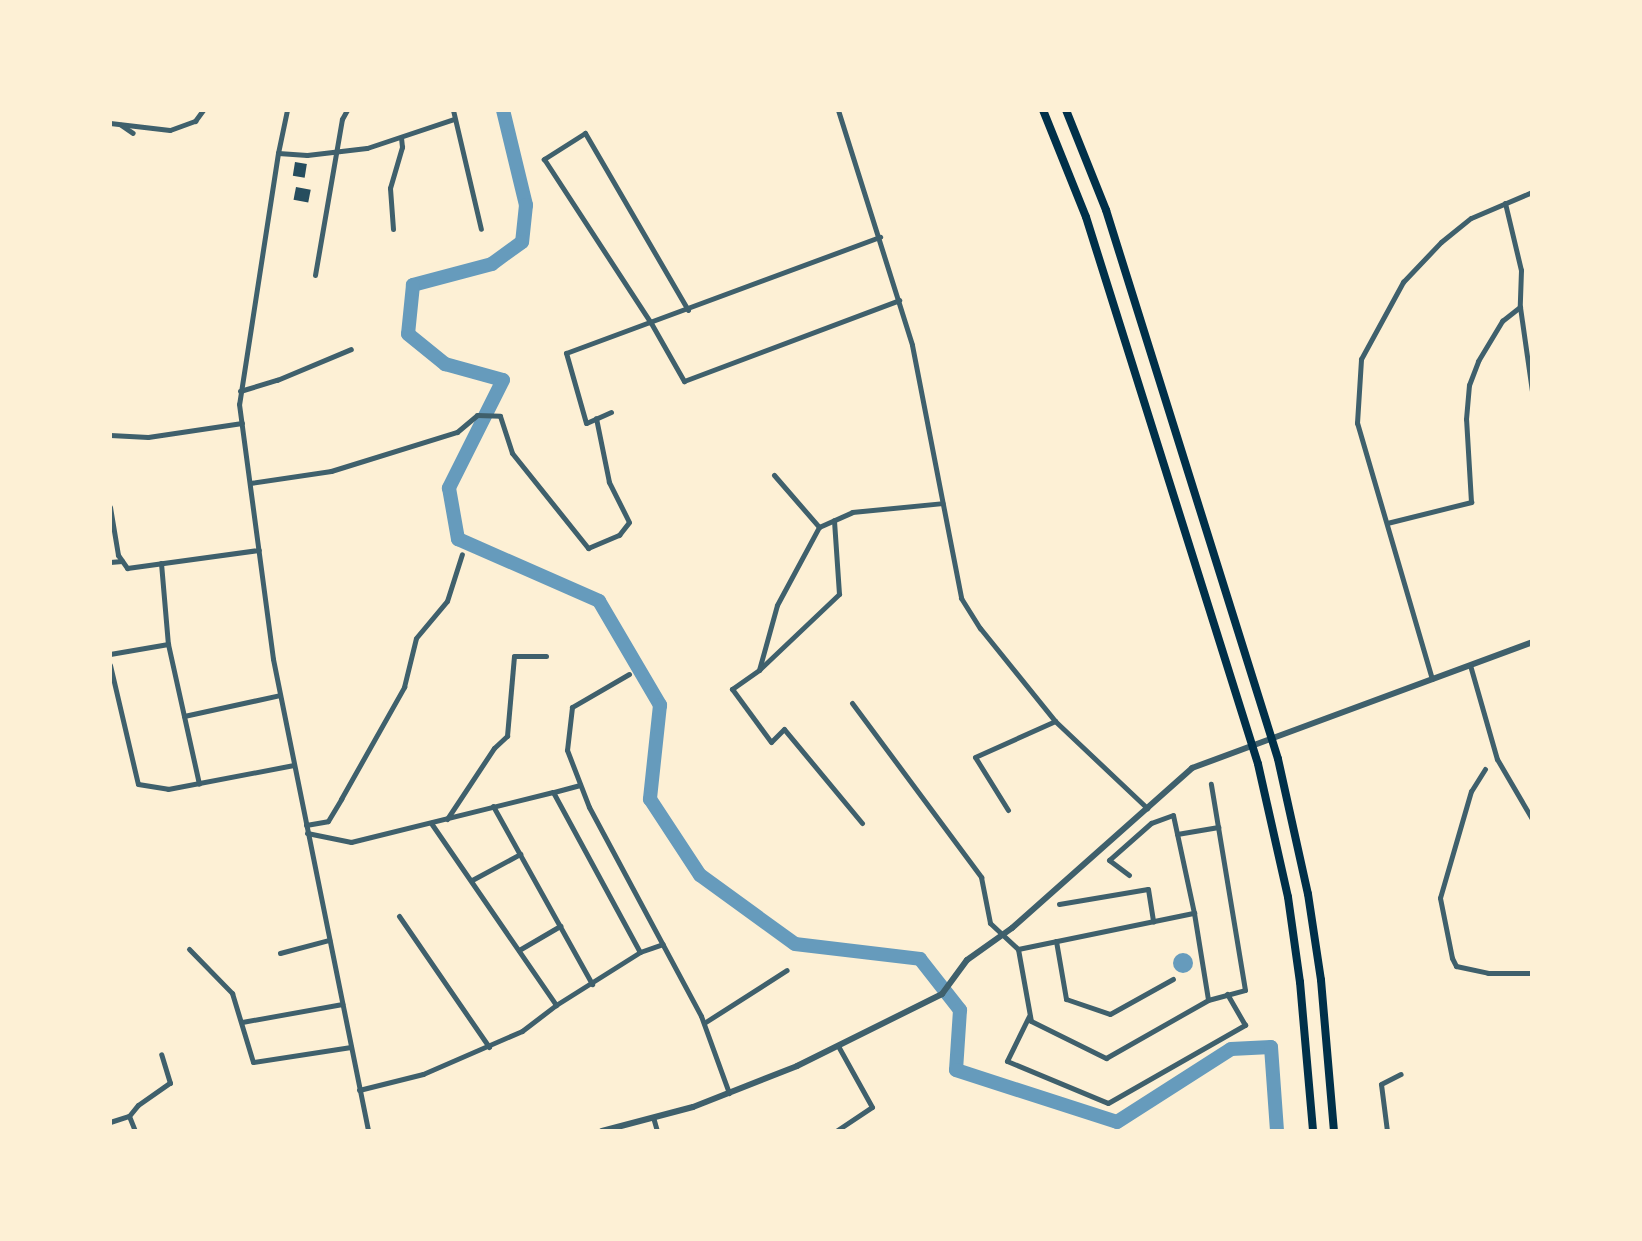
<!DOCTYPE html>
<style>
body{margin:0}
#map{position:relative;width:1642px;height:1241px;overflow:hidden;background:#fdf0d5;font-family:"Varela Round",sans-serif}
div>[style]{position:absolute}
.water>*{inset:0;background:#669bbc}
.round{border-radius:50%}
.river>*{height:14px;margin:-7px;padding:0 7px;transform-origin:7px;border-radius:7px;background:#669bbc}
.building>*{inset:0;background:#264d5e;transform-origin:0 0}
.minor>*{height:5px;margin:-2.5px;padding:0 2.5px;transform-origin:2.5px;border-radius:2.5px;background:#3f606c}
.tertiary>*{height:6px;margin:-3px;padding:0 3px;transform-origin:3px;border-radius:3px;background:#3f606c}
.motorway>*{height:8px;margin:-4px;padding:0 4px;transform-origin:4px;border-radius:4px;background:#003049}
span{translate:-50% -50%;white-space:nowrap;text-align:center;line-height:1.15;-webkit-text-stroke:8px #fdf0d5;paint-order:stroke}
.frame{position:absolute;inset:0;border:112px solid #fdf0d5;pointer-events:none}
</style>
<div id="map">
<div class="water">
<div class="round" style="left:1173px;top:953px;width:20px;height:20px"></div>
</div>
<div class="river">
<div style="left:503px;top:110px;width:98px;rotate:76.4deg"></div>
<div style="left:526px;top:205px;width:37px;rotate:96deg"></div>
<div style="left:522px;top:242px;width:37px;rotate:144deg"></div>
<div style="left:492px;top:264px;width:82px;rotate:165.1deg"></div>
<div style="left:413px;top:285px;width:49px;rotate:95.8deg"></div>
<div style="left:408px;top:334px;width:48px;rotate:39deg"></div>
<div style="left:445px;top:364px;width:60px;rotate:15.4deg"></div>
<div style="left:503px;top:380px;width:121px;rotate:116.6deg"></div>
<div style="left:449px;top:488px;width:52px;rotate:80deg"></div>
<div style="left:458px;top:539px;width:154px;rotate:23.7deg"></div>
<div style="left:599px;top:601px;width:121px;rotate:59.6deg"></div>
<div style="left:660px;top:705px;width:95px;rotate:96.1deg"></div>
<div style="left:650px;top:799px;width:91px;rotate:56.7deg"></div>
<div style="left:700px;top:875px;width:117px;rotate:36deg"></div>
<div style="left:795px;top:944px;width:126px;rotate:6.8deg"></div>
<div style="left:920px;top:959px;width:65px;rotate:51.9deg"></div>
<div style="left:960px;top:1010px;width:60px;rotate:93.8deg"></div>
<div style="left:956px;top:1070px;width:169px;rotate:17.9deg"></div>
<div style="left:1117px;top:1122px;width:135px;rotate:-32.6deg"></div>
<div style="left:1231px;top:1049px;width:40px;rotate:-2.9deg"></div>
<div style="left:1271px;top:1047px;width:84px;rotate:85.9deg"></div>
</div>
<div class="building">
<div style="left:295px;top:162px;width:12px;height:14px;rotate:9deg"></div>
<div style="left:296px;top:187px;width:15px;height:13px;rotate:11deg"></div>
</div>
<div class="minor">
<div style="left:287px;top:110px;width:44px;rotate:101.8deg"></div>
<div style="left:278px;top:153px;width:29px;rotate:4deg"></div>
<div style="left:307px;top:155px;width:60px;rotate:-6.7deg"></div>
<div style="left:367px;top:148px;width:92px;rotate:-18.4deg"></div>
<div style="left:453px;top:110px;width:122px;rotate:76.8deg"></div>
<div style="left:838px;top:110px;width:246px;rotate:72.5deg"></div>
<div style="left:912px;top:345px;width:258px;rotate:79deg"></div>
<div style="left:961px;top:598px;width:36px;rotate:58deg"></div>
<div style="left:980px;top:628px;width:119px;rotate:51.1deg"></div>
<div style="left:1055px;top:721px;width:127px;rotate:43.4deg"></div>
<div style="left:110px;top:123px;width:60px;rotate:6.7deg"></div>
<div style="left:170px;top:130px;width:27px;rotate:-20deg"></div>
<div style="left:195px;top:121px;width:14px;rotate:-54deg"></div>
<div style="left:121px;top:125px;width:14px;rotate:34deg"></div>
<div style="left:278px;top:153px;width:254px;rotate:98.8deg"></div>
<div style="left:239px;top:404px;width:257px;rotate:82.4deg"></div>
<div style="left:273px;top:659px;width:481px;rotate:78.6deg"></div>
<div style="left:1505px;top:203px;width:69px;rotate:76.6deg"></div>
<div style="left:1521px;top:270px;width:37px;rotate:92deg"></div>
<div style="left:1520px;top:307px;width:85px;rotate:81.9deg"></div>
<div style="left:393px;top:229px;width:41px;rotate:-94.2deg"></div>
<div style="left:390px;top:188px;width:43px;rotate:-73.7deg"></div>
<div style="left:402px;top:147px;width:9px;rotate:-96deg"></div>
<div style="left:315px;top:275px;width:158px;rotate:-80.2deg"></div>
<div style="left:342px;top:119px;width:10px;rotate:-61deg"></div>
<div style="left:688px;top:310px;width:205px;rotate:-120.2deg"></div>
<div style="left:585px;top:133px;width:49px;rotate:147.6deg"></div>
<div style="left:544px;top:159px;width:196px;rotate:56.9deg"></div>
<div style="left:651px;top:323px;width:67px;rotate:60.4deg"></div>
<div style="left:684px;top:381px;width:230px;rotate:-20.6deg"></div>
<div style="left:240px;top:391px;width:39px;rotate:-17deg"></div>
<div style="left:277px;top:380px;width:80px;rotate:-22.7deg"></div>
<div style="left:611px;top:412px;width:27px;rotate:156deg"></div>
<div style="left:586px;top:423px;width:73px;rotate:-105.9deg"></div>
<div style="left:566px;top:353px;width:335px;rotate:-20.3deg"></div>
<div style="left:110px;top:435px;width:38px;rotate:3deg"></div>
<div style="left:148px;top:437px;width:95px;rotate:-8.5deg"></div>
<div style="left:774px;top:475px;width:69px;rotate:49.1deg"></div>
<div style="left:250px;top:483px;width:82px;rotate:-8.4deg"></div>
<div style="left:331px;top:471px;width:132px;rotate:-17.2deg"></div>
<div style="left:457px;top:432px;width:26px;rotate:-40deg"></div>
<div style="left:477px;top:415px;width:23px;rotate:2deg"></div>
<div style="left:500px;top:416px;width:39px;rotate:72deg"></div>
<div style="left:512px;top:453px;width:122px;rotate:51.3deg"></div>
<div style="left:588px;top:548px;width:34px;rotate:-23deg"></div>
<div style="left:619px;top:535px;width:16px;rotate:-52deg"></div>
<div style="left:629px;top:522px;width:45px;rotate:-116.6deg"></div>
<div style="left:609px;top:482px;width:65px;rotate:-101.5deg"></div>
<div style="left:110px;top:507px;width:49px;rotate:80.5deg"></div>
<div style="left:118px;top:555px;width:16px;rotate:55deg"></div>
<div style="left:127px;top:568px;width:133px;rotate:-7.8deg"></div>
<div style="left:1387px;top:523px;width:87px;rotate:-14deg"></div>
<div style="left:1471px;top:502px;width:83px;rotate:-93.4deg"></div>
<div style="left:1466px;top:419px;width:34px;rotate:-85deg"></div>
<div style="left:1469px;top:385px;width:26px;rotate:-69deg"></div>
<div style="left:1478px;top:361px;width:47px;rotate:-59deg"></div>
<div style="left:1502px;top:321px;width:23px;rotate:-38deg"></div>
<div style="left:110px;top:562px;width:12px;rotate:-5deg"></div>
<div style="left:161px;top:563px;width:81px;rotate:85.1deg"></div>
<div style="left:110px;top:654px;width:59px;rotate:-9.8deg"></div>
<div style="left:168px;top:644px;width:143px;rotate:77.5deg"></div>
<div style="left:110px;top:665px;width:122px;rotate:76.8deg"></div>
<div style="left:138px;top:784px;width:30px;rotate:9deg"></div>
<div style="left:168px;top:789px;width:128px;rotate:-10.8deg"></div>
<div style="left:1470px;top:665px;width:98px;rotate:74deg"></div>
<div style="left:1497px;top:759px;width:69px;rotate:59.7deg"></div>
<div style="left:760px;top:669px;width:109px;rotate:-43.5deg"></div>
<div style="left:839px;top:594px;width:74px;rotate:-93.9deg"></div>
<div style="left:629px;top:674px;width:66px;rotate:149.9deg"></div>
<div style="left:572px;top:707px;width:43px;rotate:96.6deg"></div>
<div style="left:567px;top:750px;width:61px;rotate:68.9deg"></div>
<div style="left:589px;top:807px;width:237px;rotate:61.8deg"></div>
<div style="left:701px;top:1016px;width:82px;rotate:70deg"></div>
<div style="left:1432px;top:679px;width:267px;rotate:-106.3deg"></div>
<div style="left:1357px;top:423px;width:64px;rotate:-86.4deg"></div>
<div style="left:1361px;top:359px;width:88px;rotate:-61.4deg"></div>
<div style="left:1403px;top:282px;width:55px;rotate:-46.5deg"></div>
<div style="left:1441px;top:242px;width:38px;rotate:-39deg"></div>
<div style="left:1471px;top:218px;width:66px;rotate:-23.1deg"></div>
<div style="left:852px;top:703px;width:217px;rotate:53.4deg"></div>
<div style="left:981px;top:877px;width:47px;rotate:78.9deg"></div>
<div style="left:990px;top:923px;width:38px;rotate:43deg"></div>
<div style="left:1018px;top:949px;width:73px;rotate:79.8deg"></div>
<div style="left:1031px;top:1021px;width:84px;rotate:26.3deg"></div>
<div style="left:1106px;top:1058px;width:117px;rotate:-29.6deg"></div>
<div style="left:1208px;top:1000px;width:38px;rotate:-15deg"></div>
<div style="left:1245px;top:990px;width:209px;rotate:-99.4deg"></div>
<div style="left:184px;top:716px;width:98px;rotate:-12.3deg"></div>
<div style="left:1485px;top:769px;width:26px;rotate:122deg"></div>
<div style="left:1471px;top:791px;width:111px;rotate:106.2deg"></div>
<div style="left:1440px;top:898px;width:61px;rotate:78.7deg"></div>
<div style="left:1452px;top:958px;width:9px;rotate:63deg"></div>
<div style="left:1456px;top:966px;width:33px;rotate:12deg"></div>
<div style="left:1488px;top:973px;width:44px"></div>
<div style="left:580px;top:785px;width:28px;rotate:165deg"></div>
<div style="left:553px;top:792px;width:182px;rotate:61.5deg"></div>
<div style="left:640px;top:952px;width:24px;rotate:-19deg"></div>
<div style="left:493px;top:806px;width:204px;rotate:60.9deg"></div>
<div style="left:1008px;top:810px;width:62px;rotate:-121.9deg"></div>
<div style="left:975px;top:757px;width:88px;rotate:-24.2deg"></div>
<div style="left:447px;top:819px;width:85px;rotate:-56.5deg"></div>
<div style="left:494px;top:748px;width:18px;rotate:-43deg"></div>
<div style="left:507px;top:736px;width:80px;rotate:-85deg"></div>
<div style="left:514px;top:656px;width:32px"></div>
<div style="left:431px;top:823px;width:221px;rotate:55.5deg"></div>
<div style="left:862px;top:823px;width:122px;rotate:-129.7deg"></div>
<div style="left:784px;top:729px;width:18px;rotate:135deg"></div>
<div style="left:771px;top:742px;width:66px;rotate:-126.3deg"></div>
<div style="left:732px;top:689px;width:33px;rotate:-35deg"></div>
<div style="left:759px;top:670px;width:67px;rotate:-74.5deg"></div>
<div style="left:777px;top:605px;width:89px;rotate:-61.7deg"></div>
<div style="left:819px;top:527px;width:36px;rotate:-24deg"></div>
<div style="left:852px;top:512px;width:91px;rotate:-5.6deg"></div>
<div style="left:306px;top:825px;width:22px;rotate:-10deg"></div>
<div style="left:328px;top:821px;width:26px;rotate:-59deg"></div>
<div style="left:341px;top:799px;width:129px;rotate:-60.6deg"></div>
<div style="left:404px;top:687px;width:50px;rotate:-76.2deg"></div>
<div style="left:416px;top:638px;width:48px;rotate:-50deg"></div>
<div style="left:447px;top:601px;width:49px;rotate:-72.3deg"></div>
<div style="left:307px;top:833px;width:45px;rotate:11.6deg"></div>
<div style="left:351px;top:842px;width:208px;rotate:-13.9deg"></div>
<div style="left:1177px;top:834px;width:42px;rotate:-9.7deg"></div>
<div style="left:472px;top:880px;width:55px;rotate:-28.4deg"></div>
<div style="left:1059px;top:904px;width:90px;rotate:-9.6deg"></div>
<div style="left:1148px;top:889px;width:33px;rotate:81deg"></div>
<div style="left:1194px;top:913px;width:87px;rotate:80.8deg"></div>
<div style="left:399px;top:916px;width:159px;rotate:55.5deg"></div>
<div style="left:1056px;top:941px;width:59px;rotate:80.2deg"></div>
<div style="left:1066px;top:999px;width:46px;rotate:18.8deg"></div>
<div style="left:1110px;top:1014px;width:72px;rotate:-29.1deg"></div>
<div style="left:189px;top:949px;width:62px;rotate:45.7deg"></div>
<div style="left:232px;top:993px;width:72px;rotate:73.1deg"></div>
<div style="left:253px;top:1062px;width:99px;rotate:-8.7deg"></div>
<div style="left:1018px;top:949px;width:180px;rotate:-11.6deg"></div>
<div style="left:1194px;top:913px;width:100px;rotate:-102.1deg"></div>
<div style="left:1173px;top:815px;width:23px;rotate:160deg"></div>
<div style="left:1151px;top:823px;width:56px;rotate:138.6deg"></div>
<div style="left:1109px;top:860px;width:25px;rotate:37deg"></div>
<div style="left:519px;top:950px;width:48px;rotate:-30.3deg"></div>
<div style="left:280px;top:953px;width:51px;rotate:-14.9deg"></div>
<div style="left:1029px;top:1016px;width:50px;rotate:116.1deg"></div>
<div style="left:1007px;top:1061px;width:109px;rotate:22.6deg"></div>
<div style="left:1108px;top:1103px;width:158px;rotate:-29.7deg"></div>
<div style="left:1245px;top:1025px;width:36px;rotate:-120deg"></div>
<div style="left:242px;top:1022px;width:102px;rotate:-10.2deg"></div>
<div style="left:704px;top:1023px;width:98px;rotate:-32.6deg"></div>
<div style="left:359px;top:1090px;width:66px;rotate:-14deg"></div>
<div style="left:423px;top:1074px;width:108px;rotate:-23.5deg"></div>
<div style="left:522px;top:1031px;width:43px;rotate:-37.4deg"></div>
<div style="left:556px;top:1005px;width:99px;rotate:-32.2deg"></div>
<div style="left:129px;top:1116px;width:14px;rotate:-51deg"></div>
<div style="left:138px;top:1105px;width:39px;rotate:-35deg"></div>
<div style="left:170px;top:1083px;width:30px;rotate:-107deg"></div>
<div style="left:653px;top:1117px;width:15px;rotate:74deg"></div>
<div style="left:110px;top:1122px;width:20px;rotate:-18deg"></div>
<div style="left:129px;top:1116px;width:16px;rotate:68deg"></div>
<div style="left:836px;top:1131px;width:43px;rotate:-33.7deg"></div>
<div style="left:872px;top:1107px;width:70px;rotate:-119.1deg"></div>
<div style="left:1387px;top:1131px;width:47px;rotate:-97.3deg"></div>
<div style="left:1381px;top:1084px;width:22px;rotate:-27deg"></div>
</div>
<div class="tertiary">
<div style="left:602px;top:1131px;width:94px;rotate:-14.8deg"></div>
<div style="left:693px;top:1107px;width:112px;rotate:-21.5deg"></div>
<div style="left:797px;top:1066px;width:162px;rotate:-26.4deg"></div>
<div style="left:942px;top:994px;width:42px;rotate:-53.7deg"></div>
<div style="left:967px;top:960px;width:55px;rotate:-35.4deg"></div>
<div style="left:1012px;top:928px;width:241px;rotate:-41.6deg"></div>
<div style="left:1192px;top:768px;width:363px;rotate:-20.3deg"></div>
</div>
<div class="motorway">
<div style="left:1043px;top:110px;width:115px;rotate:68.1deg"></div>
<div style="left:1086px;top:217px;width:573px;rotate:72.54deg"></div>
<div style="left:1258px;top:764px;width:136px;rotate:77.3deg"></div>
<div style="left:1288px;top:897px;width:86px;rotate:82deg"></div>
<div style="left:1300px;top:982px;width:150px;rotate:85deg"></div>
<div style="left:1066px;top:110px;width:108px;rotate:68.2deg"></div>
<div style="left:1106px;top:210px;width:575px;rotate:72.6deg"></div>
<div style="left:1278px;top:759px;width:138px;rotate:77.5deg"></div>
<div style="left:1308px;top:894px;width:87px;rotate:81.4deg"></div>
<div style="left:1321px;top:980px;width:152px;rotate:85.1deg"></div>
</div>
<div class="frame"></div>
</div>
